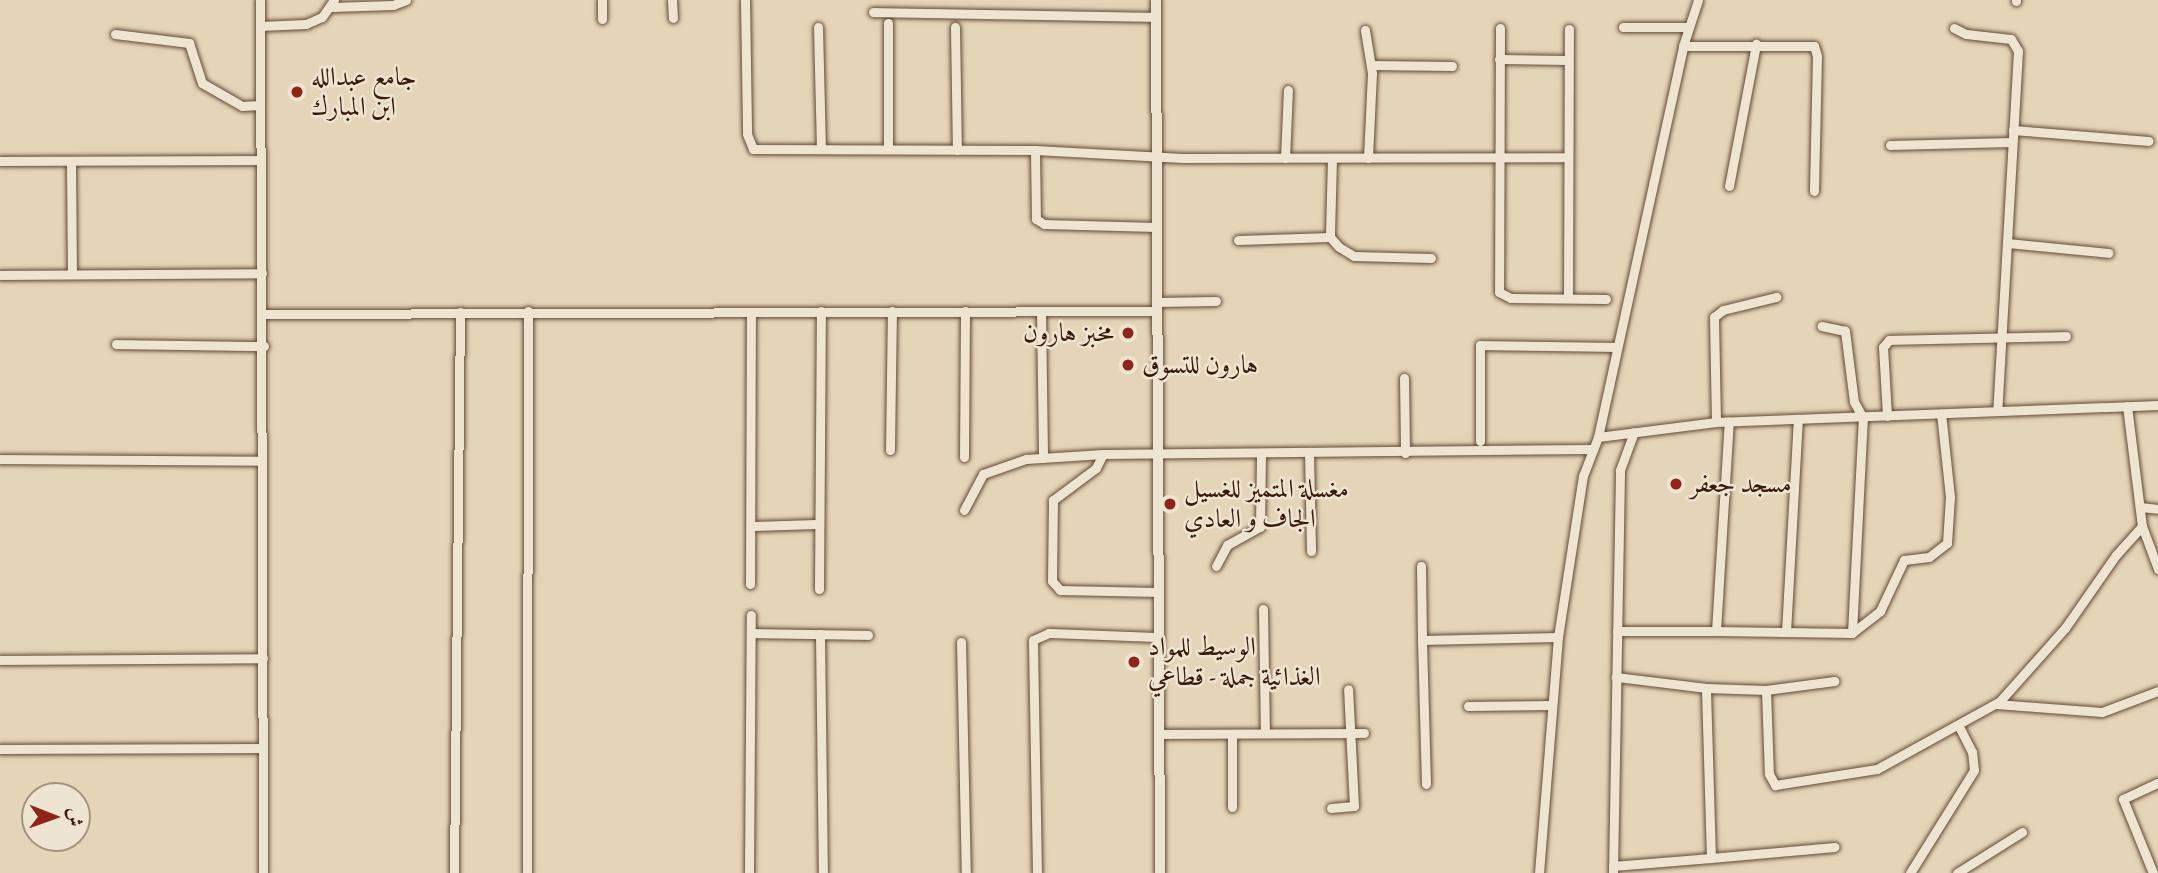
<!DOCTYPE html>
<meta charset="utf-8">
<style>
body{margin:0}
#map{position:relative;width:2158px;height:873px;overflow:hidden;background:#e4d5b8;font-family:"EB Garamond",Amiri,serif}
div>[style]{position:absolute}
.roads{filter:drop-shadow(0 0 2px #644835) drop-shadow(0 0 2px #644835)}
.minor>*{height:9px;margin:-4.5px;padding:0 4.5px;transform-origin:4.5px;border-radius:4.5px;background:#ede4d1}
.tertiary>*{height:10px;margin:-5px;padding:0 5px;transform-origin:5px;border-radius:5px;background:#ede4d1}
.dots>*{width:19px;height:19px;translate:-50% -50%;box-sizing:border-box;border:4px solid #ede4d1;border-radius:50%}
span{translate:-50% -50%;white-space:nowrap;text-align:center;line-height:1.15;-webkit-text-stroke:5px #ede4d1;paint-order:stroke}
.poi-label{font-size:26px;color:#3a1909}
.left{translate:0 -50%;text-align:left}
.right{translate:-100% -50%;text-align:right}
.north{position:absolute;left:21px;top:782px;width:70px;height:70px;box-sizing:border-box;background:#ede4d1;border:2px solid #a59381;border-radius:50%;rotate:91deg;font-size:19px;font-weight:700;line-height:28px;text-align:center;color:#3a1909}
.north::after{content:'';display:block;margin:auto;width:24px;height:32px;background:#8f2418;clip-path:polygon(50% 0,100% 100%,50% 72%,0 100%)}
</style>
<div id="map">
<div class="roads">
<div class="minor">
<div style="left:260px;top:0;width:873px;rotate:89.8deg"></div>
<div style="left:602px;top:0;width:19px;rotate:90deg"></div>
<div style="left:672px;top:0;width:18px;rotate:87deg"></div>
<div style="left:745px;top:0;width:134px;rotate:89.1deg"></div>
<div style="left:747px;top:134px;width:16px;rotate:68deg"></div>
<div style="left:753px;top:149px;width:282px;rotate:0.2deg"></div>
<div style="left:1035px;top:150px;width:148px;rotate:3.1deg"></div>
<div style="left:1183px;top:158px;width:383px;rotate:-0.1deg"></div>
<div style="left:2016px;top:0;width:1px;rotate:90deg"></div>
<div style="left:332px;top:7px;width:61px;rotate:-1.9deg"></div>
<div style="left:393px;top:5px;width:14px;rotate:-21deg"></div>
<div style="left:873px;top:12px;width:282px;rotate:1deg"></div>
<div style="left:888px;top:23px;width:126px;rotate:90deg"></div>
<div style="left:260px;top:26px;width:46px;rotate:-2.5deg"></div>
<div style="left:306px;top:24px;width:17px;rotate:-24deg"></div>
<div style="left:322px;top:17px;width:21px;rotate:-55deg"></div>
<div style="left:818px;top:27px;width:122px;rotate:88.6deg"></div>
<div style="left:955px;top:27px;width:123px;rotate:89.1deg"></div>
<div style="left:1623px;top:27px;width:66px"></div>
<div style="left:1500px;top:28px;width:264px;rotate:90.2deg"></div>
<div style="left:1499px;top:292px;width:13px;rotate:27deg"></div>
<div style="left:1511px;top:298px;width:95px;rotate:0.6deg"></div>
<div style="left:1954px;top:28px;width:13px;rotate:27deg"></div>
<div style="left:1966px;top:34px;width:45px;rotate:6.3deg"></div>
<div style="left:2011px;top:39px;width:14px;rotate:60deg"></div>
<div style="left:2018px;top:51px;width:360px;rotate:93.3deg"></div>
<div style="left:1365px;top:30px;width:44px;rotate:80.8deg"></div>
<div style="left:1372px;top:73px;width:85px;rotate:92.7deg"></div>
<div style="left:115px;top:34px;width:75px;rotate:6.9deg"></div>
<div style="left:189px;top:43px;width:42px;rotate:72deg"></div>
<div style="left:202px;top:83px;width:46px;rotate:29.9deg"></div>
<div style="left:242px;top:106px;width:18px;rotate:-3deg"></div>
<div style="left:1683px;top:46px;width:131px"></div>
<div style="left:1814px;top:46px;width:10px;rotate:73deg"></div>
<div style="left:1817px;top:56px;width:135px;rotate:91.3deg"></div>
<div style="left:1499px;top:59px;width:69px;rotate:0.8deg"></div>
<div style="left:1371px;top:65px;width:81px;rotate:0.7deg"></div>
<div style="left:2013px;top:130px;width:136px;rotate:4.6deg"></div>
<div style="left:1890px;top:145px;width:122px;rotate:-1.4deg"></div>
<div style="left:1035px;top:150px;width:69px;rotate:89.2deg"></div>
<div style="left:1036px;top:219px;width:9px;rotate:32deg"></div>
<div style="left:1044px;top:224px;width:112px;rotate:1.5deg"></div>
<div style="left:1285px;top:158px;width:68px;rotate:-87.5deg"></div>
<div style="left:1332px;top:158px;width:79px;rotate:91.5deg"></div>
<div style="left:1330px;top:237px;width:13px;rotate:48deg"></div>
<div style="left:1339px;top:247px;width:17px;rotate:31deg"></div>
<div style="left:1354px;top:256px;width:77px;rotate:1.5deg"></div>
<div style="left:0;top:161px;width:261px;rotate:-0.2deg"></div>
<div style="left:71px;top:163px;width:111px;rotate:89.5deg"></div>
<div style="left:1729px;top:186px;width:145px;rotate:-79.2deg"></div>
<div style="left:1238px;top:240px;width:92px;rotate:-1.9deg"></div>
<div style="left:2007px;top:243px;width:102px;rotate:5.6deg"></div>
<div style="left:0;top:275px;width:262px;rotate:-0.4deg"></div>
<div style="left:1568px;top:298px;width:269px;rotate:-89.8deg"></div>
<div style="left:1156px;top:302px;width:60px;rotate:-1deg"></div>
<div style="left:1041px;top:311px;width:147px;rotate:89.2deg"></div>
<div style="left:264px;top:314px;width:893px;rotate:-0.19deg"></div>
<div style="left:116px;top:344px;width:148px;rotate:0.8deg"></div>
<div style="left:1404px;top:378px;width:75px;rotate:89.2deg"></div>
<div style="left:2127px;top:406px;width:121px;rotate:82.9deg"></div>
<div style="left:2142px;top:526px;width:46px;rotate:69.6deg"></div>
<div style="left:1887px;top:416px;width:69px;rotate:-93.3deg"></div>
<div style="left:1883px;top:347px;width:9px;rotate:-49deg"></div>
<div style="left:1889px;top:340px;width:177px;rotate:-1.3deg"></div>
<div style="left:1716px;top:422px;width:105px;rotate:-91.1deg"></div>
<div style="left:1714px;top:317px;width:11px;rotate:-38deg"></div>
<div style="left:1723px;top:310px;width:55px;rotate:-13.8deg"></div>
<div style="left:1598px;top:437px;width:400px;rotate:-77.7deg"></div>
<div style="left:1683px;top:46px;width:48px;rotate:-71.9deg"></div>
<div style="left:1480px;top:441px;width:96px;rotate:-90deg"></div>
<div style="left:1480px;top:345px;width:135px;rotate:0.8deg"></div>
<div style="left:890px;top:450px;width:139px;rotate:-89.2deg"></div>
<div style="left:1309px;top:452px;width:99px;rotate:88.8deg"></div>
<div style="left:1103px;top:454px;width:16px;rotate:117deg"></div>
<div style="left:1096px;top:468px;width:54px;rotate:143.3deg"></div>
<div style="left:1053px;top:500px;width:81px;rotate:90.7deg"></div>
<div style="left:1052px;top:581px;width:12px;rotate:48deg"></div>
<div style="left:1060px;top:590px;width:98px;rotate:1.2deg"></div>
<div style="left:964px;top:457px;width:146px;rotate:-89.6deg"></div>
<div style="left:0;top:459px;width:262px;rotate:0.4deg"></div>
<div style="left:2140px;top:507px;width:18px;rotate:6deg"></div>
<div style="left:964px;top:510px;width:41px;rotate:-62.2deg"></div>
<div style="left:983px;top:474px;width:46px;rotate:-19.2deg"></div>
<div style="left:1026px;top:459px;width:77px;rotate:-3.7deg"></div>
<div style="left:1103px;top:454px;width:489px;rotate:-0.6deg"></div>
<div style="left:751px;top:526px;width:68px;rotate:-1.7deg"></div>
<div style="left:1216px;top:566px;width:24px;rotate:-62deg"></div>
<div style="left:1227px;top:545px;width:38px;rotate:-29deg"></div>
<div style="left:1260px;top:527px;width:74px;rotate:-89.2deg"></div>
<div style="left:1421px;top:566px;width:74px;rotate:89.2deg"></div>
<div style="left:750px;top:584px;width:272px;rotate:-89.8deg"></div>
<div style="left:819px;top:589px;width:278px;rotate:-89.6deg"></div>
<div style="left:1263px;top:609px;width:124px;rotate:89.1deg"></div>
<div style="left:1617px;top:631px;width:99px"></div>
<div style="left:1716px;top:631px;width:210px;rotate:-86.5deg"></div>
<div style="left:1716px;top:631px;width:136px;rotate:0.8deg"></div>
<div style="left:1852px;top:633px;width:215px;rotate:-87.1deg"></div>
<div style="left:1863px;top:418px;width:18px;rotate:-119deg"></div>
<div style="left:1854px;top:402px;width:72px;rotate:-97.2deg"></div>
<div style="left:1845px;top:331px;width:24px;rotate:-168deg"></div>
<div style="left:1786px;top:632px;width:212px;rotate:-86.8deg"></div>
<div style="left:752px;top:633px;width:116px;rotate:1deg"></div>
<div style="left:1852px;top:633px;width:36px;rotate:-38deg"></div>
<div style="left:1880px;top:611px;width:56px;rotate:-64.8deg"></div>
<div style="left:1904px;top:560px;width:25px;rotate:-7deg"></div>
<div style="left:1929px;top:557px;width:23px;rotate:-38deg"></div>
<div style="left:1947px;top:543px;width:46px;rotate:-86.3deg"></div>
<div style="left:1950px;top:497px;width:84px;rotate:-96.1deg"></div>
<div style="left:820px;top:634px;width:239px;rotate:89.3deg"></div>
<div style="left:961px;top:642px;width:231px;rotate:88.8deg"></div>
<div style="left:0;top:660px;width:263px;rotate:-0.4deg"></div>
<div style="left:1706px;top:688px;width:60px;rotate:1.9deg"></div>
<div style="left:1766px;top:690px;width:84px;rotate:88deg"></div>
<div style="left:1769px;top:774px;width:13px;rotate:61deg"></div>
<div style="left:1775px;top:785px;width:103px;rotate:-8.9deg"></div>
<div style="left:1877px;top:769px;width:141px;rotate:-28.9deg"></div>
<div style="left:2000px;top:701px;width:98px;rotate:-48.3deg"></div>
<div style="left:2065px;top:628px;width:89px;rotate:-55.1deg"></div>
<div style="left:2116px;top:555px;width:39px;rotate:-48deg"></div>
<div style="left:1766px;top:690px;width:69px;rotate:-7.5deg"></div>
<div style="left:1996px;top:704px;width:106px;rotate:4.3deg"></div>
<div style="left:2102px;top:712px;width:60px;rotate:-20.6deg"></div>
<div style="left:1468px;top:706px;width:84px;rotate:-0.7deg"></div>
<div style="left:1159px;top:734px;width:205px;rotate:-0.3deg"></div>
<div style="left:1232px;top:734px;width:73px;rotate:90deg"></div>
<div style="left:0;top:749px;width:263px;rotate:-0.2deg"></div>
<div style="left:1426px;top:784px;width:144px;rotate:-91.6deg"></div>
<div style="left:1422px;top:640px;width:136px;rotate:-1.3deg"></div>
<div style="left:1331px;top:808px;width:23px;rotate:-5deg"></div>
<div style="left:1354px;top:806px;width:117px;rotate:-92.9deg"></div>
<div style="left:1711px;top:858px;width:124px;rotate:-5.1deg"></div>
<div style="left:1613px;top:866px;width:98px;rotate:-4.7deg"></div>
<div style="left:1711px;top:858px;width:170px;rotate:-91.7deg"></div>
<div style="left:1706px;top:688px;width:91px;rotate:-173deg"></div>
<div style="left:454px;top:873px;width:561px;rotate:-89.39deg"></div>
<div style="left:527px;top:873px;width:562px;rotate:-89.9deg"></div>
<div style="left:749px;top:873px;width:258px;rotate:-89.6deg"></div>
<div style="left:1037px;top:873px;width:233px;rotate:-91deg"></div>
<div style="left:1033px;top:640px;width:17px;rotate:-24deg"></div>
<div style="left:1049px;top:633px;width:109px;rotate:2.1deg"></div>
<div style="left:1539px;top:873px;width:237px;rotate:-85.4deg"></div>
<div style="left:1558px;top:637px;width:163px;rotate:-81.2deg"></div>
<div style="left:1583px;top:476px;width:42px;rotate:-69deg"></div>
<div style="left:1598px;top:437px;width:119px;rotate:-7.2deg"></div>
<div style="left:1716px;top:422px;width:442px;rotate:-2.2deg"></div>
<div style="left:1613px;top:873px;width:403px;rotate:-89deg"></div>
<div style="left:1620px;top:470px;width:40px;rotate:-69.8deg"></div>
<div style="left:1910px;top:873px;width:121px;rotate:-58.1deg"></div>
<div style="left:1974px;top:770px;width:18px;rotate:-96deg"></div>
<div style="left:1972px;top:752px;width:30px;rotate:-117deg"></div>
<div style="left:1957px;top:873px;width:77px;rotate:-32.2deg"></div>
<div style="left:2153px;top:873px;width:80px;rotate:-112.1deg"></div>
<div style="left:2123px;top:799px;width:38px;rotate:-25deg"></div>
</div>
<div class="tertiary">
<div style="left:1156px;top:0;width:873px;rotate:89.74deg"></div>
</div>
</div>
<div class="dots">
<div style="left:297px;top:92px;background:#8f2418"></div>
<div style="left:1128px;top:333px;background:#8f2418"></div>
<div style="left:1128px;top:365px;background:#8f2418"></div>
<div style="left:1676px;top:484px;background:#8f2418"></div>
<div style="left:1170px;top:504px;background:#8f2418"></div>
<div style="left:1134px;top:662px;background:#8f2418"></div>
</div>
<div class="poi-label">
<span class="left" style="left:311px;top:92px">جامع عبدالله<br>ابن المبارك</span>
<span class="right" style="left:1114px;top:333px">مخبز هارون</span>
<span class="left" style="left:1142px;top:365px">هارون للتسوق</span>
<span class="left" style="left:1690px;top:484px">مسجد جعفر</span>
<span class="left" style="left:1184px;top:504px">مغسلة المتميز للغسيل<br>الجاف و العادي</span>
<span class="left" style="left:1148px;top:662px">الوسيط للمواد<br>الغذائية جملة - قطاعي</span>
</div>
<div class="north">ش</div>
</div>
